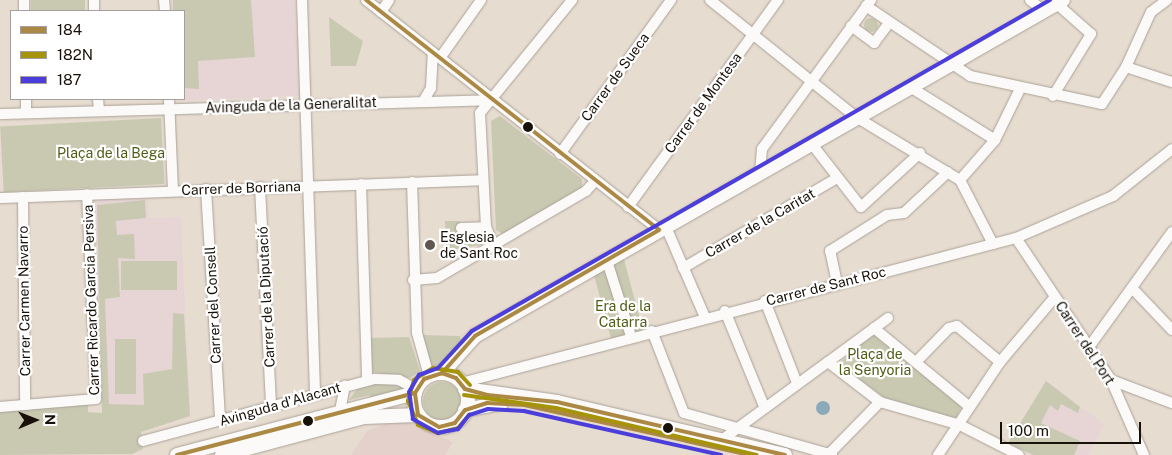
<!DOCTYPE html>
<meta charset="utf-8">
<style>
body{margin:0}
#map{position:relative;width:1172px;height:455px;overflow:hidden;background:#e7dcd0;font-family:"Public Sans",sans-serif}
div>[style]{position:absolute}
.industrial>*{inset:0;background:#e5d1cb}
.education>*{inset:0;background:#e7d5d6}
.green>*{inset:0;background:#c9c9b2;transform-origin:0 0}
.round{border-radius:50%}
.water>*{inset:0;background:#8daabb}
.roads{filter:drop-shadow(0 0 1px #aaa298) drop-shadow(0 0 1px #aaa298)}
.street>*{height:10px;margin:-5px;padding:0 5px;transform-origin:5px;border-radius:5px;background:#fbfaf8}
.secondary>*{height:14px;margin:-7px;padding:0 7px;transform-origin:7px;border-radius:7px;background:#fbfaf8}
.secondary>.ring{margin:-7px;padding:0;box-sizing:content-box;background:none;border:14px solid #fbfaf8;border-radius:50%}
.bus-1>*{height:4px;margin:-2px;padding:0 2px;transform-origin:2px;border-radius:2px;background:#ab8843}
.bus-2>*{height:4px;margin:-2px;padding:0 2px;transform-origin:2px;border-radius:2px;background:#a5930a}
.bus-3>*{height:4px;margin:-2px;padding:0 2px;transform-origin:2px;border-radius:2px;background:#4b3edb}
.dots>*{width:14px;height:14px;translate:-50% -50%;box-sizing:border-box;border:2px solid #fff;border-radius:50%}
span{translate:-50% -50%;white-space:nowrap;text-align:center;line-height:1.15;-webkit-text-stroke:4.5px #fff;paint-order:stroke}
.street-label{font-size:14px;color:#181109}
.park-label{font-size:14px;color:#4f5e16}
.poi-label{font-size:14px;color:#181109}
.left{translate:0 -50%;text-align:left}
.legend{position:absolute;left:10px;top:10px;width:175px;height:90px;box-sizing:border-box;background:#fff;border:1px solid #a3a09d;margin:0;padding:6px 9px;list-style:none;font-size:15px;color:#181109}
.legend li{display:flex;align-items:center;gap:10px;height:25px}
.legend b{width:25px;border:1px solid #a3a09d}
.north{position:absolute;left:10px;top:395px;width:50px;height:50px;-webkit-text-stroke:4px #fff;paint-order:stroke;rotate:89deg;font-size:14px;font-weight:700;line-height:20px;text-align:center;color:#181109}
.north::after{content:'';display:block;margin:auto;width:18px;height:22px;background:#181109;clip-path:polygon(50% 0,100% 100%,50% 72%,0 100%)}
.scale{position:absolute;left:1000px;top:422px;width:141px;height:22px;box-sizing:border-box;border:2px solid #181109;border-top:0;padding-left:6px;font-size:15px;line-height:18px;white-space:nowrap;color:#181109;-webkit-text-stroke:4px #fff;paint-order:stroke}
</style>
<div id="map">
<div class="industrial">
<div style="clip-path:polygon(399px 418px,453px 442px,445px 455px,351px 455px,367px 431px)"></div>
</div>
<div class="education">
<div style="clip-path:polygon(171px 0,295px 0,299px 96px,175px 101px,184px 99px,184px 11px,171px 11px)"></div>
<div style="clip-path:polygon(148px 198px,149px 218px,181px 217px,190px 416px,134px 434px,103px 425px,95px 204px,102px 199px)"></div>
<div style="clip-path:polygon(1046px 381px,1104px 424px,1088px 455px,1033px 455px,1008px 443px)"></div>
</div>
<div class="green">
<div style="left:31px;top:0;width:54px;height:10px"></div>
<div style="clip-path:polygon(173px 0,251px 0,255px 57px,198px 61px,199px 89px,184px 88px,184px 11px,173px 11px)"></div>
<div style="clip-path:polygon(329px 17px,363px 41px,356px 66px,331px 66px)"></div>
<div class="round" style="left:864px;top:18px;width:14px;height:14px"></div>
<div style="clip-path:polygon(500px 116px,582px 179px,582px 190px,503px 234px,496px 230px,491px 121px)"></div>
<div style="left:161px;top:118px;width:66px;height:161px;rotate:87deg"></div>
<div style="clip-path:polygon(145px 200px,146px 218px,116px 221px,117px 235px,134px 234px,135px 259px,118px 258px,120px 297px,105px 299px,109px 404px,144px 405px,143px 374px,172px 369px,173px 313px,184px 314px,190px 416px,141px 432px,143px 449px,132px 454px,0 455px,0 407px,88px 402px,88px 412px,102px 413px,97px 205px)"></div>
<div style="clip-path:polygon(445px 221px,460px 221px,460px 238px,484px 235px,485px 244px,465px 248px,462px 256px,459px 249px,446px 249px)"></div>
<div style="left:622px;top:252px;width:84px;height:33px;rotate:75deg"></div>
<div style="left:177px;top:261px;width:29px;height:56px;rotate:90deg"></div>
<div style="clip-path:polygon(871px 333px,962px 405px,957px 417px,947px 419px,890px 402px,839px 364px)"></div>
<div style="clip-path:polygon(422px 335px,460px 336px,461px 341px,443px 365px,430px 366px)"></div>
<div style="clip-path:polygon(409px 337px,420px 371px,410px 378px,373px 372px,368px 338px)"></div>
<div style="left:115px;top:339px;width:21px;height:55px"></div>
<div style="clip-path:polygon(1046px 381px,1080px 407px,1078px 413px,1061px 404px,1058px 411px,1050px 405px,1041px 423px,1080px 441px,1074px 455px,1033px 455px,1008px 443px)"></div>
<div style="clip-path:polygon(376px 382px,409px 388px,367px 401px,370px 395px,349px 400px,359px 386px)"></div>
<div class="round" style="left:423px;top:382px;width:38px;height:38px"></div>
</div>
<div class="water">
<div class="round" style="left:816px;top:401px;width:14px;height:14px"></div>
</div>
<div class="roads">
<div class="street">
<div style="left:24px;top:0;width:11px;rotate:90deg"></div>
<div style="left:94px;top:0;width:11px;rotate:90deg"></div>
<div style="left:164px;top:0;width:11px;rotate:85deg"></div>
<div style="left:302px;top:0;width:393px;rotate:88.1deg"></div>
<div style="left:366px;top:0;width:372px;rotate:38.1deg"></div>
<div style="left:710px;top:0;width:187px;rotate:38.7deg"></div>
<div style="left:856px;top:117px;width:122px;rotate:31.2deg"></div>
<div style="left:960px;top:180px;width:72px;rotate:62.7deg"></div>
<div style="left:1030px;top:0;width:18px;rotate:38deg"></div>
<div style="left:866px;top:6px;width:125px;rotate:33.9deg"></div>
<div style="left:970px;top:76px;width:135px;rotate:12deg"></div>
<div style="left:1102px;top:104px;width:44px;rotate:-57deg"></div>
<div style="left:1126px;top:67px;width:60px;rotate:-65.6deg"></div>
<div style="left:1151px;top:12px;width:20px;rotate:-37deg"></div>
<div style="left:381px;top:12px;width:14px;rotate:-56deg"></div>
<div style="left:851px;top:26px;width:29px;rotate:36deg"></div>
<div style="left:874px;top:43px;width:25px;rotate:-53deg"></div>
<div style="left:440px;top:58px;width:71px;rotate:-54.7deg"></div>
<div style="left:1126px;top:67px;width:48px;rotate:18.1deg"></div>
<div style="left:910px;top:87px;width:100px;rotate:31.9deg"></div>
<div style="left:1053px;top:96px;width:73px;rotate:-58.5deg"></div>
<div style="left:1091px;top:34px;width:45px;rotate:-138.6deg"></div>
<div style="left:26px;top:99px;width:14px;rotate:90deg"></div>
<div style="left:98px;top:99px;width:11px;rotate:85deg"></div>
<div style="left:169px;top:99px;width:92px;rotate:87.5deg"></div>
<div style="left:424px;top:100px;width:14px;rotate:-60deg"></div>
<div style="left:431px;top:88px;width:35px;rotate:-87deg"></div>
<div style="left:0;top:114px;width:493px;rotate:-1.6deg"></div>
<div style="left:811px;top:143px;width:81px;rotate:52deg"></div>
<div style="left:861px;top:207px;width:80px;rotate:-42.5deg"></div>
<div style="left:560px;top:154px;width:190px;rotate:-54.2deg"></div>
<div style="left:760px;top:172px;width:23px;rotate:-85deg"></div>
<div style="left:762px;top:149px;width:185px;rotate:-53.8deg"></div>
<div style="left:960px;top:180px;width:53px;rotate:-48.8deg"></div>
<div style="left:995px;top:140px;width:57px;rotate:-63.9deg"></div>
<div style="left:412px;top:182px;width:151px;rotate:88.1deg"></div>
<div style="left:417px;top:333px;width:45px;rotate:74.4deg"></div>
<div style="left:361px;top:184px;width:196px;rotate:88.2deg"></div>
<div style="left:260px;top:187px;width:219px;rotate:87.1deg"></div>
<div style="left:206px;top:189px;width:232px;rotate:86.5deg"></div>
<div style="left:23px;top:197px;width:208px;rotate:89.4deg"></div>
<div style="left:0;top:198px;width:483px;rotate:-2.1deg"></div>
<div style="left:628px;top:207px;width:256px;rotate:-54.1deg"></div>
<div style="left:666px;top:227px;width:98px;rotate:66.6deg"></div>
<div style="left:461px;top:228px;width:25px;rotate:-2deg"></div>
<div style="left:1016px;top:238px;width:171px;rotate:56.2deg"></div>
<div style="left:1111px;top:380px;width:82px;rotate:66.3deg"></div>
<div style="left:493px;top:244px;width:18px;rotate:-112deg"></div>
<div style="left:486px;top:227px;width:114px;rotate:-93deg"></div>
<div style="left:480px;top:113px;width:146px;rotate:-50.8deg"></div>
<div style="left:607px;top:261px;width:79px;rotate:72.3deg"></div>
<div style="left:683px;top:268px;width:178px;rotate:-30.3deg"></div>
<div style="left:413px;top:280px;width:24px;rotate:-5deg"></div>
<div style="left:437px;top:278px;width:173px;rotate:-30.3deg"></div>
<div style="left:586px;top:191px;width:13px;rotate:-48deg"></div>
<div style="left:837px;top:283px;width:33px;rotate:-102deg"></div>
<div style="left:830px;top:251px;width:67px;rotate:-32.3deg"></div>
<div style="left:887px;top:215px;width:17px;rotate:-7deg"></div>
<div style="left:904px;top:213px;width:60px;rotate:-43deg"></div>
<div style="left:1132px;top:288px;width:58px;rotate:46.4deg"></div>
<div style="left:765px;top:301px;width:88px;rotate:68.7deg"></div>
<div style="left:725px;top:311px;width:103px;rotate:67.7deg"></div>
<div style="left:888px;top:318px;width:74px;rotate:143.7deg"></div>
<div style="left:828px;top:362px;width:66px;rotate:37.6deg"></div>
<div style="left:880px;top:402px;width:83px;rotate:16deg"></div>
<div style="left:960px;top:425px;width:66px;rotate:27deg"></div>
<div style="left:874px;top:328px;width:124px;rotate:39.5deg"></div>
<div style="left:652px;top:331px;width:88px;rotate:68.7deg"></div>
<div style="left:684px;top:413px;width:154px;rotate:15.8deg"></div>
<div style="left:1089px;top:347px;width:142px;rotate:-54.2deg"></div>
<div style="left:917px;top:361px;width:46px;rotate:-45.9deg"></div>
<div style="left:949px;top:328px;width:8px;rotate:-14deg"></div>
<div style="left:957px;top:326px;width:56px;rotate:39.9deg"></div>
<div style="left:1111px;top:380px;width:65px;rotate:20.7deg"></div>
<div style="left:461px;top:383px;width:574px;rotate:-14.64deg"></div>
<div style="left:1016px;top:238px;width:106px;rotate:-23.4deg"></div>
<div style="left:1113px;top:196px;width:75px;rotate:-38.5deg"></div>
<div style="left:0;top:407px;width:96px;rotate:-4.8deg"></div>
<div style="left:96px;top:399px;width:205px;rotate:-92.5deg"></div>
<div style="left:340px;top:411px;width:26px;rotate:-79deg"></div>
<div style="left:723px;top:439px;width:130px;rotate:-36.3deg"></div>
<div style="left:143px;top:441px;width:240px;rotate:-15deg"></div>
<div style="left:375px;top:379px;width:24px;rotate:2deg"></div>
<div style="left:399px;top:380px;width:19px;rotate:28deg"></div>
<div style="left:829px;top:454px;width:73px;rotate:-45.6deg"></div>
<div style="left:938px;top:455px;width:112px;rotate:-56.3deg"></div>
<div style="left:1000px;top:362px;width:85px;rotate:-49.8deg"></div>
</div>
<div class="secondary">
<div style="left:442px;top:373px;width:50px;rotate:-48.3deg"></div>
<div style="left:475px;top:336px;width:677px;rotate:-29.74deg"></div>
<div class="ring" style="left:414px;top:373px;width:40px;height:40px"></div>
<div style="left:465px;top:389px;width:93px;rotate:8deg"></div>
<div style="left:557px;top:402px;width:234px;rotate:13.1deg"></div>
<div style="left:465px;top:410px;width:37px;rotate:-11deg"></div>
<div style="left:177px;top:455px;width:246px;rotate:-14.6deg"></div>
<div style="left:222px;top:455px;width:147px;rotate:-15deg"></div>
<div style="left:364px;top:417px;width:54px;rotate:-2.1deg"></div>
</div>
</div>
<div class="bus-1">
<div style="left:366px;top:0;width:372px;rotate:38.1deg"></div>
<div style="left:659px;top:230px;width:212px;rotate:150.1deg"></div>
<div style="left:475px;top:336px;width:50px;rotate:131.7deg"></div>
<div style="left:177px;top:455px;width:246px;rotate:-14.6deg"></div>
<div style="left:750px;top:455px;width:230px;rotate:-167.5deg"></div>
<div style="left:525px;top:405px;width:38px;rotate:-177deg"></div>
<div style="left:487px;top:403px;width:23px;rotate:162deg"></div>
<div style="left:465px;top:410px;width:16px;rotate:128deg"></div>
<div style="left:455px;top:423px;width:16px;rotate:166deg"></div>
<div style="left:439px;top:427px;width:24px;rotate:-150deg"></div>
<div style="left:418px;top:415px;width:22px;rotate:-98deg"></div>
<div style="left:415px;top:393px;width:17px;rotate:-57deg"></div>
<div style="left:424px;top:379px;width:19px;rotate:-18deg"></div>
<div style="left:442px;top:373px;width:15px;rotate:20deg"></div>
<div style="left:456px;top:378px;width:14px;rotate:51deg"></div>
<div style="left:465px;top:389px;width:23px;rotate:15deg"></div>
<div style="left:487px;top:395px;width:70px;rotate:5.7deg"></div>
<div style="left:557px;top:402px;width:234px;rotate:13.1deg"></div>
</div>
<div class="bus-2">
<div style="left:470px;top:385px;width:18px;rotate:-133deg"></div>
<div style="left:458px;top:372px;width:25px;rotate:-171deg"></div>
<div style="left:433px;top:368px;width:22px;rotate:148deg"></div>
<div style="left:414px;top:380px;width:22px;rotate:106deg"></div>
<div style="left:408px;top:401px;width:26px;rotate:67deg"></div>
<div style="left:418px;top:425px;width:22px;rotate:22deg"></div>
<div style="left:438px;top:433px;width:21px;rotate:-14deg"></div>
<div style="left:458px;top:428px;width:18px;rotate:-49deg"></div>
<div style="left:464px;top:395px;width:93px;rotate:8deg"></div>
<div style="left:556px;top:408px;width:206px;rotate:13.2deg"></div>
</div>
<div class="bus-3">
<div style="left:721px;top:455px;width:202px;rotate:-167.4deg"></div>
<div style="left:524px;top:411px;width:36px;rotate:-177deg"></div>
<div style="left:488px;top:409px;width:20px;rotate:162deg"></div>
<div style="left:469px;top:415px;width:18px;rotate:128deg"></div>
<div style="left:458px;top:429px;width:20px;rotate:169deg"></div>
<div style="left:438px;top:433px;width:29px;rotate:-151deg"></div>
<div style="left:413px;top:419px;width:27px;rotate:-98deg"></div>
<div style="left:409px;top:392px;width:20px;rotate:-60deg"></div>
<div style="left:419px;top:375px;width:20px;rotate:-20deg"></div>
<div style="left:438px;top:368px;width:50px;rotate:-47.4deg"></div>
<div style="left:472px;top:331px;width:666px;rotate:-29.8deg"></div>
</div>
<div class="dots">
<div style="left:528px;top:127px;background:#181109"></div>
<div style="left:430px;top:245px;background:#60584f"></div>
<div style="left:308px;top:421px;background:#181109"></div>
<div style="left:668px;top:428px;background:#181109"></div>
</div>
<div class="street-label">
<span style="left:615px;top:77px;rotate:-54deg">Carrer de Sueca</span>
<span style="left:703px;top:103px;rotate:-54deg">Carrer de Montesa</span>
<span style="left:291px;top:105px;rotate:-2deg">Avinguda de la Generalitat</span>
<span style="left:241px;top:188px;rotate:-2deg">Carrer de Borriana</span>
<span style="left:760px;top:223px;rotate:-30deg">Carrer de la Caritat</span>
<span style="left:826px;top:286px;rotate:-14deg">Carrer de Sant Roc</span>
<span style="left:266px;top:297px;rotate:-93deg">Carrer de la Diputació</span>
<span style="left:91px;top:300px;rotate:-92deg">Carrer Ricardo Garcia Persiva</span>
<span style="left:24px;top:301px;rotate:-91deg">Carrer Carmen Navarro</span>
<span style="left:213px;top:305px;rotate:-93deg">Carrer del Consell</span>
<span style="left:1085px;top:343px;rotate:57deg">Carrer del Port</span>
<span style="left:280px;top:404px;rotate:-16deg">Avinguda d'Alacant</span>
</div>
<div class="park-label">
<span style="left:111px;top:153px">Plaça de la Bega</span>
<span style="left:623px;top:314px">Era de la<br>Catarra</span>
<span style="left:875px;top:362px">Plaça de<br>la Senyoria</span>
</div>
<div class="poi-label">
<span class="left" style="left:440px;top:245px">Esglesia<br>de Sant Roc</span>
</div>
<ul class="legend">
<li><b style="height:6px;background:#ab8843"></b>184</li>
<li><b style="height:6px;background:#a5930a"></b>182N</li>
<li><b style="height:6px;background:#4b3edb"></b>187</li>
</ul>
<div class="north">N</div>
<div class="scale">100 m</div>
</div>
